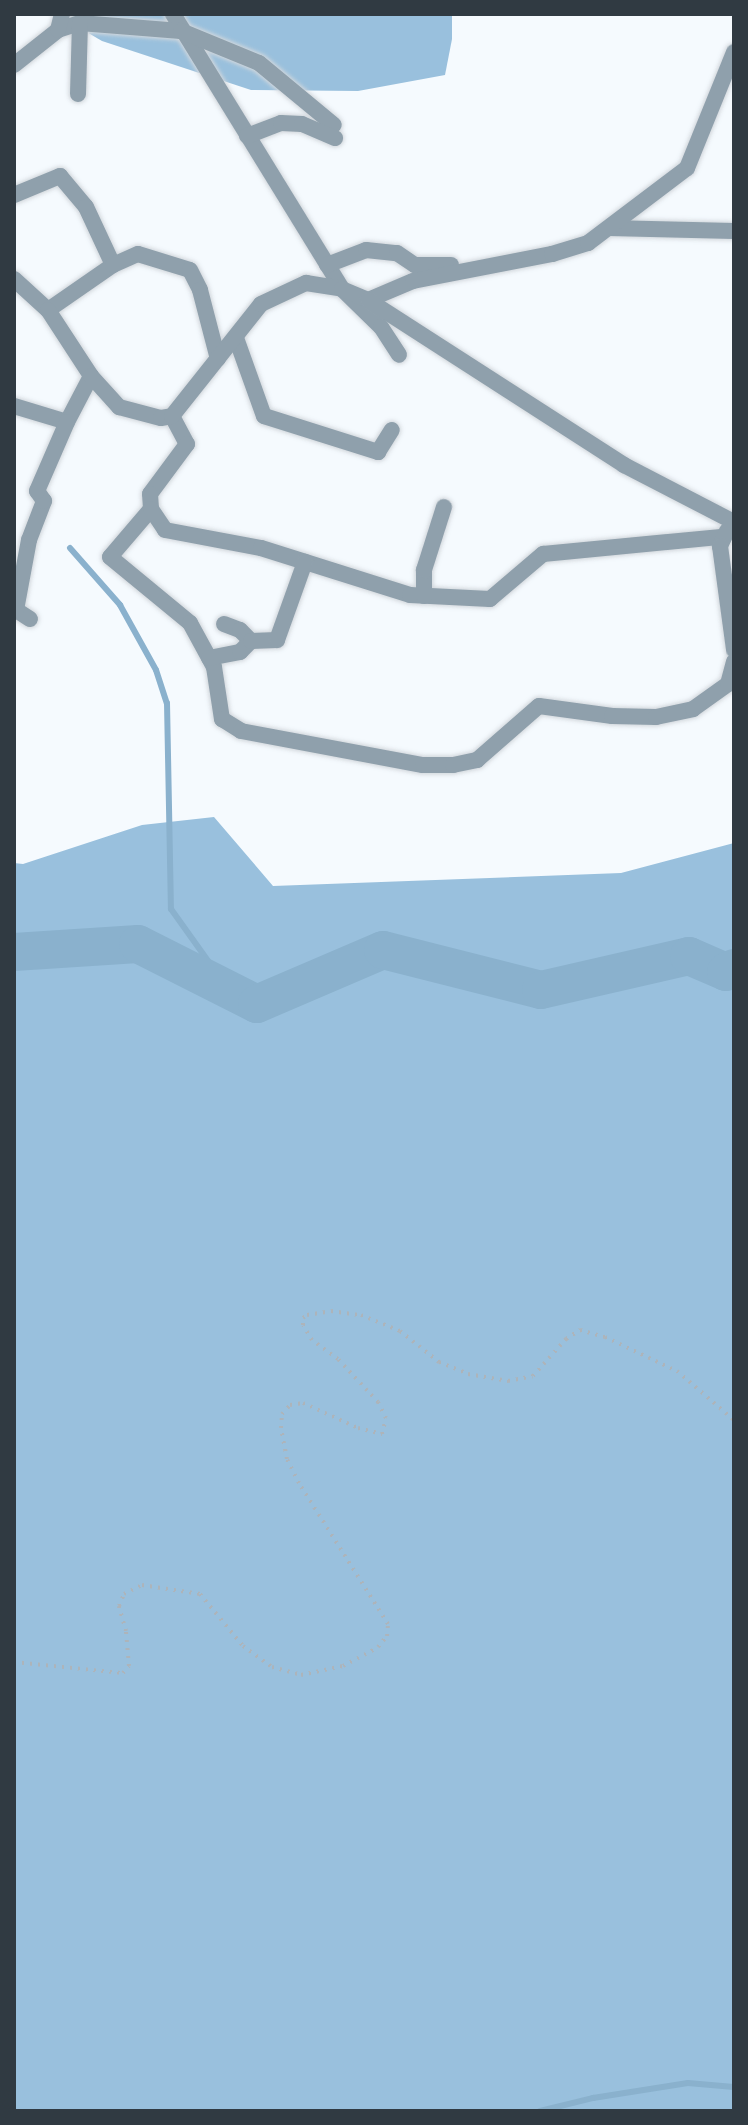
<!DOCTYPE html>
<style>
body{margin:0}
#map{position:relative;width:748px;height:2125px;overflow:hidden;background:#f5fafe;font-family:Arial,sans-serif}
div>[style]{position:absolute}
.forest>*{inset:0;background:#99c0dd}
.stream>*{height:6px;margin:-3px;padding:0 3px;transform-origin:3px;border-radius:3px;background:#8ab1cd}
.river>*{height:38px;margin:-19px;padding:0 19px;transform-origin:19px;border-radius:19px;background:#8ab1cd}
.path>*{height:4px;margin-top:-2px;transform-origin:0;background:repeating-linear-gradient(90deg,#adb4ba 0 2px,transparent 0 8px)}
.roads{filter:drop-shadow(0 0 2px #d2d7dc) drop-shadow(0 0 2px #d2d7dc)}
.minor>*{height:16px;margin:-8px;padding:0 8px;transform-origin:8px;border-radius:8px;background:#8fa0ac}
.tertiary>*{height:16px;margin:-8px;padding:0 8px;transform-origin:8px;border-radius:8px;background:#8fa0ac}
span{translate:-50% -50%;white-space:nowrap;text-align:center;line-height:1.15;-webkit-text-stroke:8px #fff;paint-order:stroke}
.frame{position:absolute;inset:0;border:16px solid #303a42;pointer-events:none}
</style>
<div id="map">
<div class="forest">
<div style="clip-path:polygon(56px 14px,452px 14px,452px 39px,445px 75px,358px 91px,251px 90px,102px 41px)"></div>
<div style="clip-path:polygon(214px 817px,273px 886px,621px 873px,734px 843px,734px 2111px,14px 2111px,14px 863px,23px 864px,142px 825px)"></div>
</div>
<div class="stream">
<div style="left:70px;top:548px;width:76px;rotate:48.7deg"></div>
<div style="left:120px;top:605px;width:74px;rotate:61deg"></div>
<div style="left:156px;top:670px;width:35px;rotate:72deg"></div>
<div style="left:167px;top:703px;width:206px;rotate:88.9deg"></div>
<div style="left:171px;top:909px;width:98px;rotate:54.5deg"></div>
<div style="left:540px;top:2111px;width:55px;rotate:-13.8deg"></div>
<div style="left:593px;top:2098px;width:96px;rotate:-9deg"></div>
<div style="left:688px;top:2083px;width:46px;rotate:5deg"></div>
</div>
<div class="river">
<div style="left:14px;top:952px;width:124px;rotate:-3.7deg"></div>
<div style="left:138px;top:944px;width:133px;rotate:26.8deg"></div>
<div style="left:257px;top:1004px;width:137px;rotate:-23.2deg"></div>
<div style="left:383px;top:950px;width:163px;rotate:14.2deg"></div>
<div style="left:541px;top:990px;width:152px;rotate:-12.9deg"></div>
<div style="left:689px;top:956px;width:40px;rotate:23.4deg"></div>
<div style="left:726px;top:972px;width:9px;rotate:-27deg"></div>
</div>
<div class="path">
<div style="left:14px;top:1662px;width:110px;rotate:5.8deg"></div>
<div style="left:123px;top:1673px;width:9px;rotate:-49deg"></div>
<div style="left:129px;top:1666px;width:35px;rotate:-95deg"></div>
<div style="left:126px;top:1631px;width:26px;rotate:-106deg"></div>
<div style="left:119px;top:1606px;width:13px;rotate:-67deg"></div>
<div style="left:124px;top:1594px;width:20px;rotate:-27deg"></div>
<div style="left:142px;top:1585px;width:59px;rotate:8.8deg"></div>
<div style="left:200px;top:1594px;width:67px;rotate:50.4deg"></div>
<div style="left:243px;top:1646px;width:36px;rotate:36deg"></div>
<div style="left:272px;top:1667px;width:30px;rotate:15deg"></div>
<div style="left:301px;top:1675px;width:43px;rotate:-12.1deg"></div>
<div style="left:343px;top:1666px;width:40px;rotate:-28deg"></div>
<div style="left:378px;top:1647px;width:14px;rotate:-51deg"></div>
<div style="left:387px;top:1636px;width:12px;rotate:-85deg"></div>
<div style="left:388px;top:1624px;width:167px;rotate:-122.3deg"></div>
<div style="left:299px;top:1483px;width:27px;rotate:-117deg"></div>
<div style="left:287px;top:1459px;width:32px;rotate:-101deg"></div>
<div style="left:281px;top:1428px;width:14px;rotate:-86deg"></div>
<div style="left:282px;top:1414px;width:12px;rotate:-48deg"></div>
<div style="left:290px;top:1405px;width:13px;rotate:-9deg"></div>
<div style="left:303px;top:1403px;width:60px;rotate:24.4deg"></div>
<div style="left:358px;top:1428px;width:25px;rotate:14deg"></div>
<div style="left:382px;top:1434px;width:16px;rotate:-76deg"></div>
<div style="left:386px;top:1418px;width:18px;rotate:-117deg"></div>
<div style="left:378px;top:1402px;width:59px;rotate:-132.9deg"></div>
<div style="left:338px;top:1359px;width:32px;rotate:-144deg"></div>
<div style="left:312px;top:1340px;width:17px;rotate:-121deg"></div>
<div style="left:303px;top:1325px;width:7px;rotate:-90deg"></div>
<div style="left:303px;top:1318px;width:5px;rotate:-37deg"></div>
<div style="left:307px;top:1315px;width:24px;rotate:-9deg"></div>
<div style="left:331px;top:1311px;width:30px;rotate:8deg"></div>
<div style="left:361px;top:1315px;width:42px;rotate:22.3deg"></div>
<div style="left:400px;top:1331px;width:50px;rotate:38.5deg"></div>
<div style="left:439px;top:1362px;width:31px;rotate:22deg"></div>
<div style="left:468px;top:1374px;width:41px;rotate:9.9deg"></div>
<div style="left:508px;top:1381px;width:25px;rotate:-11deg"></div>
<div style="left:533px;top:1376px;width:50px;rotate:-48.3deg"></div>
<div style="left:566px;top:1339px;width:17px;rotate:-33deg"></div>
<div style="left:580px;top:1330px;width:26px;rotate:16deg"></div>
<div style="left:605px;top:1337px;width:80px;rotate:25.3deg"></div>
<div style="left:677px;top:1371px;width:75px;rotate:40.7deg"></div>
</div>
<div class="roads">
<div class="minor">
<div style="left:173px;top:14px;width:323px;rotate:58.4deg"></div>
<div style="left:342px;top:289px;width:54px;rotate:44.3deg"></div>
<div style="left:381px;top:327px;width:33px;rotate:57deg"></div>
<div style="left:58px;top:30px;width:23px;rotate:-18deg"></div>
<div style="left:80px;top:23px;width:101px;rotate:4.5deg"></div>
<div style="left:181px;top:31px;width:84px;rotate:22.3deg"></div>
<div style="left:259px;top:63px;width:97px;rotate:39.6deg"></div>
<div style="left:78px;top:94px;width:71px;rotate:-88.4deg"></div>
<div style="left:247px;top:136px;width:36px;rotate:-21deg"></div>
<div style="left:281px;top:123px;width:21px;rotate:3deg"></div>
<div style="left:302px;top:124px;width:36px;rotate:23deg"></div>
<div style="left:14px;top:195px;width:50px;rotate:-22.4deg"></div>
<div style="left:60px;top:176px;width:40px;rotate:50deg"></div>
<div style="left:86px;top:207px;width:64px;rotate:65deg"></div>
<div style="left:113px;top:265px;width:79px;rotate:145.3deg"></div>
<div style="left:609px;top:228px;width:125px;rotate:1.4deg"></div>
<div style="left:113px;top:265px;width:27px;rotate:-24deg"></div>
<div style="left:138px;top:254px;width:54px;rotate:17.1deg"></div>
<div style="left:190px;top:270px;width:22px;rotate:63deg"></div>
<div style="left:200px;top:290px;width:71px;rotate:75.4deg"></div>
<div style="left:327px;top:265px;width:42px;rotate:-21deg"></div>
<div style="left:366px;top:250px;width:31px;rotate:6deg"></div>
<div style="left:397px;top:253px;width:22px;rotate:34deg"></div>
<div style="left:415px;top:265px;width:36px"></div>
<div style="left:368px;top:300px;width:49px;rotate:-22.9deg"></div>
<div style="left:413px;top:281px;width:142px;rotate:-11deg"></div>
<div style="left:552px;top:254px;width:38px;rotate:-17deg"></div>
<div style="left:588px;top:243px;width:124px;rotate:-37.1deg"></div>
<div style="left:687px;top:168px;width:125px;rotate:-67.9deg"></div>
<div style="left:236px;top:338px;width:83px;rotate:70.3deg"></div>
<div style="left:264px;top:416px;width:120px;rotate:17.5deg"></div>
<div style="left:378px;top:452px;width:26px;rotate:-58deg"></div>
<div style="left:14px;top:406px;width:55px;rotate:16.8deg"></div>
<div style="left:67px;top:422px;width:52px;rotate:-62.4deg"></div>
<div style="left:172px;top:416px;width:32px;rotate:62deg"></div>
<div style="left:187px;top:444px;width:62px;rotate:126.5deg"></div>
<div style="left:150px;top:494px;width:15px;rotate:86deg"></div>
<div style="left:151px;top:509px;width:63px;rotate:130.5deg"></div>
<div style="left:110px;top:557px;width:104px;rotate:39.5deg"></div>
<div style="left:190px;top:623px;width:50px;rotate:61.4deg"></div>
<div style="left:214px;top:667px;width:53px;rotate:81.3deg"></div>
<div style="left:222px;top:719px;width:22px;rotate:32deg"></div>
<div style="left:241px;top:731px;width:185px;rotate:10.6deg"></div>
<div style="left:423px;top:765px;width:30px"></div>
<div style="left:453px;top:765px;width:25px;rotate:-12deg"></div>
<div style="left:477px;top:760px;width:82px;rotate:-41.1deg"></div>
<div style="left:539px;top:706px;width:74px;rotate:7.8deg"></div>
<div style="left:612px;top:716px;width:44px;rotate:1.3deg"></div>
<div style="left:656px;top:717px;width:38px;rotate:-12deg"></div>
<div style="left:693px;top:709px;width:43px;rotate:-35.5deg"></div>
<div style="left:728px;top:684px;width:23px;rotate:-75deg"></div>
<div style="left:151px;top:509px;width:25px;rotate:56deg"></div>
<div style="left:165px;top:530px;width:98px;rotate:10.6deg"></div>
<div style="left:261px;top:548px;width:156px;rotate:17.5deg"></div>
<div style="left:410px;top:595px;width:80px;rotate:2.9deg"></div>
<div style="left:490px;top:599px;width:70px;rotate:-40.3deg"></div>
<div style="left:543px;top:554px;width:179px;rotate:-5.5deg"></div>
<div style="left:727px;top:531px;width:17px;rotate:115deg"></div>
<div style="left:720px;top:546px;width:105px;rotate:82.3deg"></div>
<div style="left:424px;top:596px;width:26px;rotate:-90deg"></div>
<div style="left:424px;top:570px;width:66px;rotate:-72.4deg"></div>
<div style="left:30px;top:619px;width:17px;rotate:-147deg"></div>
<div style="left:16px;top:610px;width:71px;rotate:-79.5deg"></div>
<div style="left:29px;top:540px;width:42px;rotate:-69deg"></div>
<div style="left:44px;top:501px;width:12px;rotate:-125deg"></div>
<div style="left:37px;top:491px;width:75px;rotate:-66.5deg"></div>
<div style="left:224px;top:624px;width:17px;rotate:21deg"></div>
<div style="left:240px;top:630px;width:16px;rotate:45deg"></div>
<div style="left:209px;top:658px;width:32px;rotate:-11deg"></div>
<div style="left:240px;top:652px;width:16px;rotate:-45deg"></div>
<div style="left:251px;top:641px;width:26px;rotate:-2deg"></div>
<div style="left:277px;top:640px;width:83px;rotate:-70.3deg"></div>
</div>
<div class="tertiary">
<div style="left:14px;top:65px;width:56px;rotate:-38.5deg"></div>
<div style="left:58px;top:30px;width:16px;rotate:-76deg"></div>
<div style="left:14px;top:279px;width:46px;rotate:42.4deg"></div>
<div style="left:48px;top:310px;width:79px;rotate:56.9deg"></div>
<div style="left:91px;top:376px;width:42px;rotate:47.9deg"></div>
<div style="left:119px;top:407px;width:43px;rotate:14.7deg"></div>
<div style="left:161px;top:418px;width:11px;rotate:-10deg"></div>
<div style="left:172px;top:416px;width:143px;rotate:-51.5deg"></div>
<div style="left:261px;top:304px;width:50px;rotate:-25deg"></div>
<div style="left:306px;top:283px;width:36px;rotate:9deg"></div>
<div style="left:342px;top:289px;width:28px;rotate:23deg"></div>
<div style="left:368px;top:300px;width:305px;rotate:32.8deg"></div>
<div style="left:624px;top:465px;width:124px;rotate:27.4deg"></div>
</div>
</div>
<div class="frame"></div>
</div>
